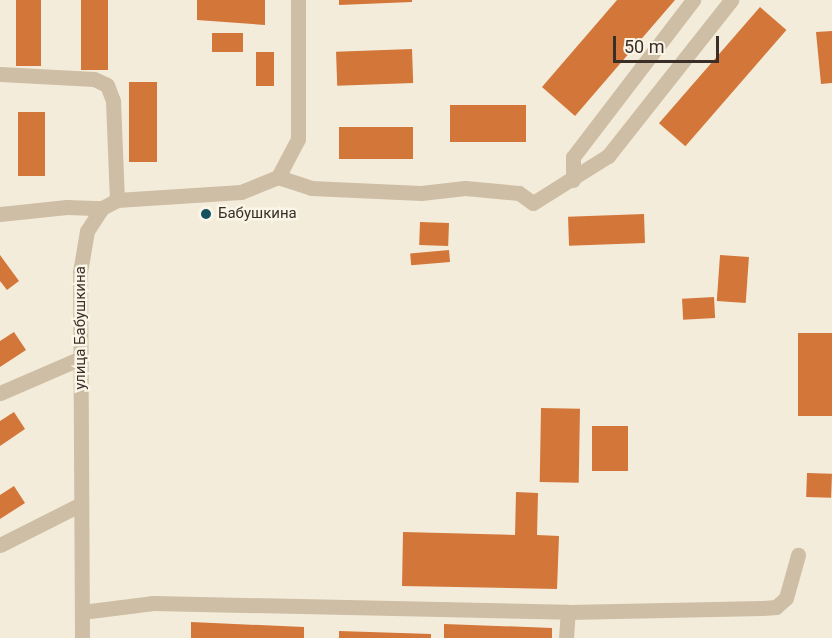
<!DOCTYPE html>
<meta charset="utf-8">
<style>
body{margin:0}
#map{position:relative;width:832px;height:638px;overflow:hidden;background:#f4ecda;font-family:Roboto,sans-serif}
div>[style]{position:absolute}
.building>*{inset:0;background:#d37639;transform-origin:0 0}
.minor>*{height:15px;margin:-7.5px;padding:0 7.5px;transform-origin:7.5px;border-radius:7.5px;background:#cebea5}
.dots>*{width:16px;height:16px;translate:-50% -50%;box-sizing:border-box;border:3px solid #fbf5e7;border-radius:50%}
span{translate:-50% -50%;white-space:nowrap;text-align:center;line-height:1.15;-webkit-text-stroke:5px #fbf5e7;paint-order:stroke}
.poi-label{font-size:15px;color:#392f27}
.left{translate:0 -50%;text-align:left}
.street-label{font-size:15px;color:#392f27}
.scale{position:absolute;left:613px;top:36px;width:106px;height:27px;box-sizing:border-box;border:3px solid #392f27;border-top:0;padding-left:8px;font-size:18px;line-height:21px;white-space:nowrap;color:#392f27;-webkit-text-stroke:4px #fbf5e7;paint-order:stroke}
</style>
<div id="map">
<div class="building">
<div style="left:16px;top:0;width:25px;height:66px"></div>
<div style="left:81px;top:0;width:27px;height:70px"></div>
<div style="clip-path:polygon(197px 0,265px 0,265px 25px,197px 20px)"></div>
<div style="clip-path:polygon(339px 0,412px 0,412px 2px,339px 5px)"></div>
<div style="clip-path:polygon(617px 0,675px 0,575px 116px,542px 87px)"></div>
<div style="left:760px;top:7px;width:35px;height:154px;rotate:41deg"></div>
<div style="clip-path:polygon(832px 31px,832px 83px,821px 84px,816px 32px)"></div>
<div style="left:243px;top:33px;width:19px;height:31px;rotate:90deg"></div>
<div style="left:412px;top:49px;width:34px;height:76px;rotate:88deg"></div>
<div style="left:256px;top:52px;width:18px;height:34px"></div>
<div style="left:129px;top:82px;width:28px;height:80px"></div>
<div style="left:450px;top:105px;width:76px;height:37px"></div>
<div style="left:18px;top:112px;width:27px;height:64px"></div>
<div style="left:339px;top:127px;width:74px;height:32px"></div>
<div style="left:644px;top:214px;width:29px;height:76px;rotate:88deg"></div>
<div style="left:420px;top:222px;width:29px;height:23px;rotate:2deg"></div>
<div style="left:449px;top:250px;width:12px;height:39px;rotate:85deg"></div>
<div style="clip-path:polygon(0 255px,19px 281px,7px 290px,0 281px)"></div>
<div style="left:720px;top:255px;width:29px;height:46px;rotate:4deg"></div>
<div style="left:714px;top:297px;width:21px;height:32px;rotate:87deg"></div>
<div style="clip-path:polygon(14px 332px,26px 350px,0 367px,0 341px)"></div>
<div style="left:798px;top:333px;width:34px;height:83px"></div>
<div style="left:541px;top:408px;width:39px;height:74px;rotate:1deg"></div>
<div style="clip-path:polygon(14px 412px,25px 429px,0 446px,0 421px)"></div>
<div style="left:592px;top:426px;width:36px;height:45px"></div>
<div style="left:807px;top:473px;width:25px;height:24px;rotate:2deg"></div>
<div style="clip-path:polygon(14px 486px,25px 503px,0 519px,0 495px)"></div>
<div style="clip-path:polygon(516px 492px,538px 493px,537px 535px,559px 536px,557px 589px,402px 586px,403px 532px,515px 535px)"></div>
<div style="clip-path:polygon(191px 622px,304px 627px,304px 638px,191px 638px)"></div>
<div style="clip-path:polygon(444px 624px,552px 628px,552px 638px,444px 638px)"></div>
<div style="clip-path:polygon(339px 631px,431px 634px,431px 638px,339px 638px)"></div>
</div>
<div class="minor">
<div style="left:0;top:74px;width:94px;rotate:3deg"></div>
<div style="left:94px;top:79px;width:14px;rotate:25deg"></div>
<div style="left:107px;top:85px;width:17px;rotate:69deg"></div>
<div style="left:113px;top:101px;width:99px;rotate:87.7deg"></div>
<div style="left:278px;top:177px;width:35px;rotate:18deg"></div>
<div style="left:311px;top:188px;width:110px;rotate:2.6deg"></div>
<div style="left:421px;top:193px;width:44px;rotate:-6.5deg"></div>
<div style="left:465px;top:188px;width:54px;rotate:5.3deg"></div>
<div style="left:519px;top:193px;width:17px;rotate:36deg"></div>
<div style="left:533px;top:203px;width:89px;rotate:-32.1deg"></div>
<div style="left:608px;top:156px;width:199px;rotate:-51.7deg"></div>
<div style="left:573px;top:180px;width:23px;rotate:-90deg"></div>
<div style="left:573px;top:157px;width:198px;rotate:-52.6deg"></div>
<div style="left:0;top:214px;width:67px;rotate:-6deg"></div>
<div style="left:67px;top:207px;width:35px;rotate:2deg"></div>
<div style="left:0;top:393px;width:88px;rotate:-23.4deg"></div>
<div style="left:0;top:545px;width:91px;rotate:-26.8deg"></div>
<div style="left:82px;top:612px;width:72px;rotate:-7.2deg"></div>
<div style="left:153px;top:603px;width:415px;rotate:1.2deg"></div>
<div style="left:568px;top:612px;width:195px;rotate:-1.2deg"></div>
<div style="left:763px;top:608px;width:13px;rotate:-4deg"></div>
<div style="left:776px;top:607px;width:13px;rotate:-42deg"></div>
<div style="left:786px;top:598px;width:45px;rotate:-74.4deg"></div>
<div style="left:82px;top:638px;width:366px;rotate:-90.3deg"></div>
<div style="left:80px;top:272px;width:42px;rotate:-80.3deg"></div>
<div style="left:87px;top:231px;width:27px;rotate:-57deg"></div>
<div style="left:102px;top:208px;width:17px;rotate:-28deg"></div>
<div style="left:117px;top:200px;width:124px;rotate:-3.7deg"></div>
<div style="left:241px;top:192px;width:40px;rotate:-22deg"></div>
<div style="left:278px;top:177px;width:43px;rotate:-62.2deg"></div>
<div style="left:298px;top:139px;width:139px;rotate:-90deg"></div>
<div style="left:566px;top:638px;width:26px;rotate:-86deg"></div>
</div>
<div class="dots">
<div style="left:206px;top:214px;background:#17505f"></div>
</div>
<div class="poi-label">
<span class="left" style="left:218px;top:214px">Бабушкина</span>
</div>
<div class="street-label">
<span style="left:81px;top:328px;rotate:-90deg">улица Бабушкина</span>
</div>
<div class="scale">50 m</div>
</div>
